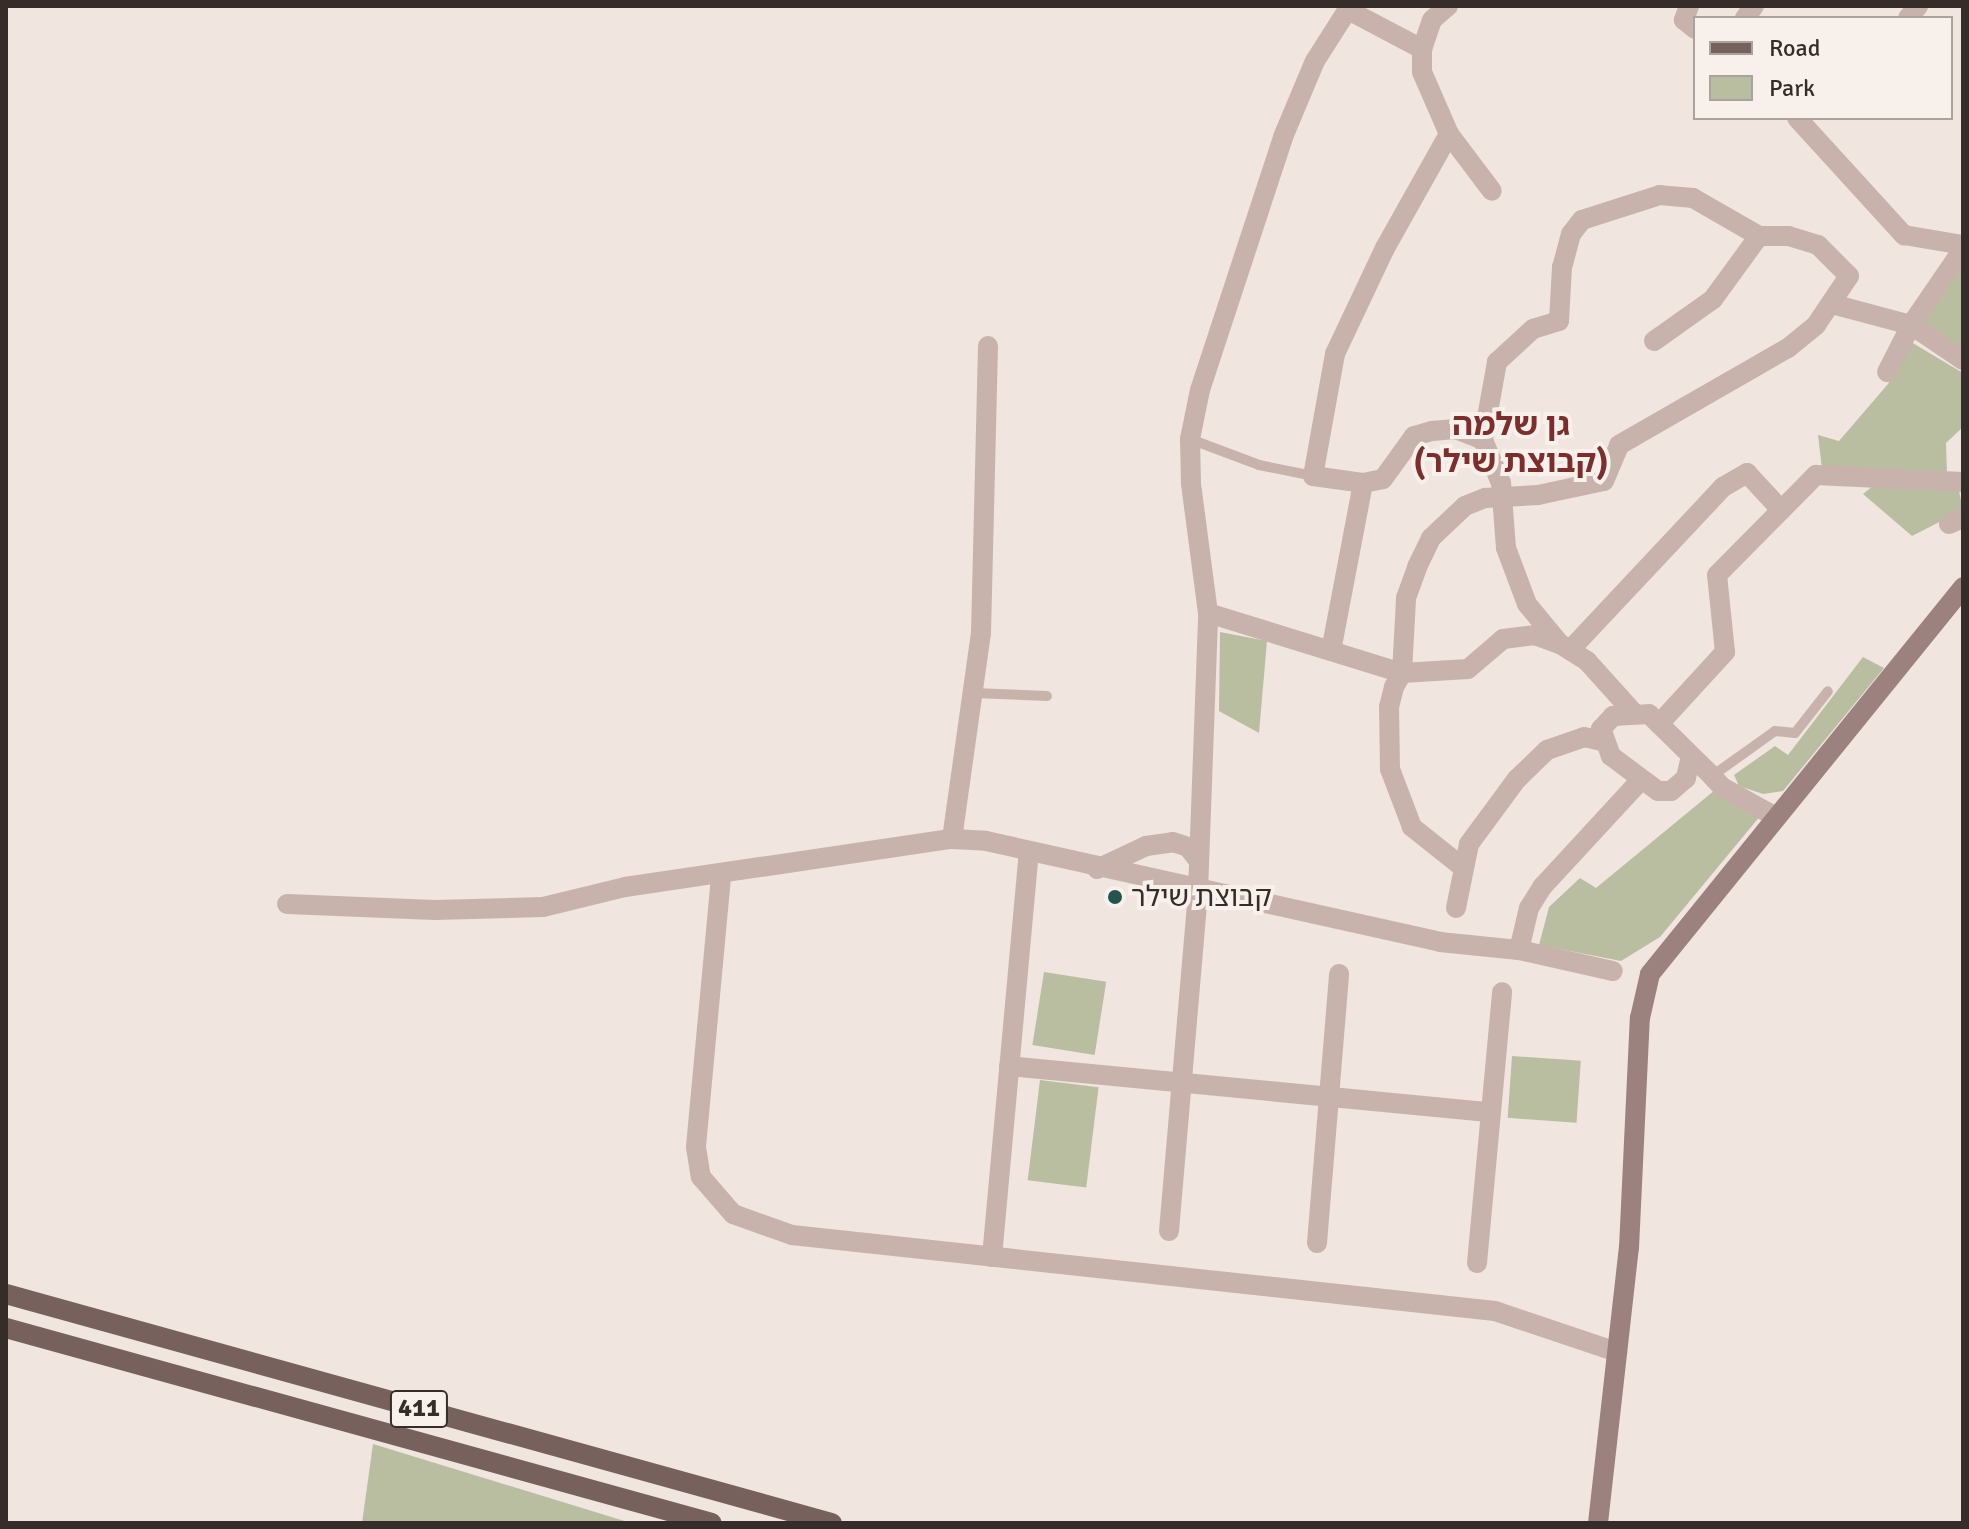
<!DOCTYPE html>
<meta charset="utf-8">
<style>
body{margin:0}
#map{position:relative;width:1969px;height:1529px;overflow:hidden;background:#f0e5df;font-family:Signika,"Noto Sans Hebrew",sans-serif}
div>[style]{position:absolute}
.green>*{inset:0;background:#babea1;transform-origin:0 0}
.lane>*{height:10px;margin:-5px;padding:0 5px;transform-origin:5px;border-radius:5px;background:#c8b3ac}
.street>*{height:20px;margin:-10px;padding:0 10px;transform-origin:10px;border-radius:10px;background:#c8b3ac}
.secondary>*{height:20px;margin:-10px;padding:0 10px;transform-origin:10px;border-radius:10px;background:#9b827e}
.primary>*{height:20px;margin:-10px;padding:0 10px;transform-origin:10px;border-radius:10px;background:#77615d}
.dots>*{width:22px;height:22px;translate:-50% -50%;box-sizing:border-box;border:4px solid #f8f0eb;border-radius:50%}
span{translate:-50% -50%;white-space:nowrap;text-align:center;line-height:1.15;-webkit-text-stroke:8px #f8f0eb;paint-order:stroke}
.shield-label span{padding:2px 6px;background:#f8f0eb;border:2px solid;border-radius:6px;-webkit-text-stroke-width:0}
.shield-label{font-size:26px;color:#362c2a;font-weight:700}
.poi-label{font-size:28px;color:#362c2a}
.left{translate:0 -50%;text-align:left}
.quarter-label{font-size:32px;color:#7d2e2c;font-weight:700}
.frame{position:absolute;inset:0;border:8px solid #362c2a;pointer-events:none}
.legend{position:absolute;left:1693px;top:16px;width:260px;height:104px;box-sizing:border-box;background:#f8f0eb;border:2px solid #aaa29e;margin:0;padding:10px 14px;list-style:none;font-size:24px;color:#362c2a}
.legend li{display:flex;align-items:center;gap:16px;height:40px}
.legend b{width:40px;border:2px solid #aaa29e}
</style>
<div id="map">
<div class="green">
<div style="clip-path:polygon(1963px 263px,1963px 349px,1920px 324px)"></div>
<div style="clip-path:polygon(1911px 342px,1963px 373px,1963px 427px,1946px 443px,1947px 473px,1822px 469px,1818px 435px,1839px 441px,1888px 384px)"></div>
<div style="clip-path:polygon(1874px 485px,1959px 491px,1963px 510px,1912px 536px,1863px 494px)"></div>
<div style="clip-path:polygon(1220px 632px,1267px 641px,1259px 733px,1219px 711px)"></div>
<div style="clip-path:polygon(1863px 657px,1884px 668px,1783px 791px,1763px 794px,1739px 786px,1734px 775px,1775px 746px,1788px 755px)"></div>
<div style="clip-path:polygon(1715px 790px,1761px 815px,1660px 937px,1621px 961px,1539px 945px,1549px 907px,1580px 878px,1596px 888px)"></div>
<div style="left:1044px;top:972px;width:63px;height:74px;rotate:9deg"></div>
<div style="left:1512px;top:1056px;width:69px;height:62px;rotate:4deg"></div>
<div style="left:1040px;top:1080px;width:59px;height:101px;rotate:7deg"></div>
<div style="clip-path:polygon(373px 1444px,631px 1523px,362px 1523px)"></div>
</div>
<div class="lane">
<div style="left:1190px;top:439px;width:74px;rotate:20.6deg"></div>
<div style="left:1259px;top:465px;width:55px;rotate:11.5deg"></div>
<div style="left:974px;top:693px;width:73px;rotate:2.4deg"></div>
<div style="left:1712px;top:776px;width:77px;rotate:-35.5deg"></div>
<div style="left:1775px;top:731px;width:20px;rotate:6deg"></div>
<div style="left:1795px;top:733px;width:53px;rotate:-51.8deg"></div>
</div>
<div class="street">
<div style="left:1448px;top:6px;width:21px;rotate:139deg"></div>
<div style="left:1432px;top:20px;width:31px;rotate:109deg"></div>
<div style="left:1422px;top:49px;width:23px;rotate:90deg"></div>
<div style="left:1422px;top:72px;width:68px;rotate:66.5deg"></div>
<div style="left:1449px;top:134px;width:131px;rotate:119.3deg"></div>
<div style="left:1385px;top:248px;width:117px;rotate:115.3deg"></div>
<div style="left:1335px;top:354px;width:124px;rotate:100.2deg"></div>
<div style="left:1313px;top:476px;width:50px;rotate:8deg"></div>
<div style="left:1363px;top:483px;width:20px;rotate:-11deg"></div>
<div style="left:1383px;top:479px;width:53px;rotate:-54.2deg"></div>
<div style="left:1414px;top:436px;width:19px;rotate:-16deg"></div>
<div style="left:1432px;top:431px;width:23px;rotate:-5deg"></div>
<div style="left:1455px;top:429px;width:30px;rotate:21deg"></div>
<div style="left:1483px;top:440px;width:47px;rotate:67.3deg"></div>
<div style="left:1501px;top:483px;width:65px;rotate:85.6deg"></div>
<div style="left:1506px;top:548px;width:60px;rotate:69.4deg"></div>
<div style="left:1527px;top:604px;width:52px;rotate:50.5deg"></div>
<div style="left:1560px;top:644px;width:32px;rotate:32deg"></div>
<div style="left:1587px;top:661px;width:69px;rotate:48deg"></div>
<div style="left:1689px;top:6px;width:15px;rotate:110deg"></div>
<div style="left:1684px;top:20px;width:14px;rotate:39deg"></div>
<div style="left:1348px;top:10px;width:84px;rotate:27.8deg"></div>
<div style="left:1745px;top:18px;width:15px;rotate:-53deg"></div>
<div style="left:1908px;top:18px;width:16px;rotate:-50deg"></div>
<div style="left:1797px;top:118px;width:159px;rotate:47.6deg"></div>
<div style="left:1904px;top:235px;width:60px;rotate:9.6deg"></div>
<div style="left:1449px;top:134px;width:71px;rotate:53deg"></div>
<div style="left:1832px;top:304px;width:82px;rotate:14.9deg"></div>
<div style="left:1911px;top:325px;width:63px;rotate:33.9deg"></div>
<div style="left:1654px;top:341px;width:72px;rotate:-35.4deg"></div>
<div style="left:1713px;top:299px;width:78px;rotate:-53.9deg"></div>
<div style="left:1887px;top:372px;width:53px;rotate:-62.9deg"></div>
<div style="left:1911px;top:325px;width:92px;rotate:-55.6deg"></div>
<div style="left:1949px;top:524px;width:15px;rotate:-23deg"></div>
<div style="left:1208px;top:613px;width:203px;rotate:17.2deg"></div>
<div style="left:1402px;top:673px;width:75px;rotate:-86.9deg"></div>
<div style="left:1406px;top:598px;width:33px;rotate:-70deg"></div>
<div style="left:1417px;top:567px;width:32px;rotate:-64deg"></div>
<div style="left:1431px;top:538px;width:47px;rotate:-43.3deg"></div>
<div style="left:1465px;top:506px;width:22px;rotate:-22deg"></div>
<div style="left:1485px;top:498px;width:53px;rotate:-3.2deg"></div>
<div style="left:1538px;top:495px;width:67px;rotate:-12deg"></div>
<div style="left:1604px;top:481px;width:39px;rotate:-67deg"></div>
<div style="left:1619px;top:445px;width:195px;rotate:-29.9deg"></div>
<div style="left:1788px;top:348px;width:36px;rotate:-39deg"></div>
<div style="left:1816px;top:325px;width:59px;rotate:-56deg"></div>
<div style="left:1849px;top:276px;width:44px;rotate:-135deg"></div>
<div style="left:1818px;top:245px;width:30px;rotate:-163deg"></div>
<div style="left:1789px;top:236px;width:30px;rotate:180deg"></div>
<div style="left:1759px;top:236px;width:76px;rotate:-150.1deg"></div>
<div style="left:1693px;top:198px;width:33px;rotate:-175deg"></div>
<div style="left:1660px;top:195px;width:82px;rotate:162.2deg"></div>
<div style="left:1582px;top:220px;width:18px;rotate:128deg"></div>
<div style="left:1571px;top:234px;width:34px;rotate:105deg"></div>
<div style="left:1562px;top:267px;width:54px;rotate:93.2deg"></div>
<div style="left:1559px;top:321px;width:27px;rotate:163deg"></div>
<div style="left:1533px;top:329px;width:49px;rotate:137.5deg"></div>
<div style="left:1497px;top:362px;width:79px;rotate:100.2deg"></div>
<div style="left:1570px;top:650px;width:224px;rotate:-46.8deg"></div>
<div style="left:1723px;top:487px;width:28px;rotate:-30deg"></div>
<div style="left:1747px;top:473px;width:50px;rotate:47.4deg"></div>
<div style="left:1331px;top:651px;width:171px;rotate:-79.2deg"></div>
<div style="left:1659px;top:724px;width:98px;rotate:-47.5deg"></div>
<div style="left:1725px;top:652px;width:77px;rotate:-95.9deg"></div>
<div style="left:1717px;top:575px;width:141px;rotate:-45.3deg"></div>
<div style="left:1816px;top:475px;width:147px;rotate:2.7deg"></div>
<div style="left:1691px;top:756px;width:23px;rotate:103deg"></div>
<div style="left:1686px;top:778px;width:20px;rotate:139deg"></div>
<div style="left:1671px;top:791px;width:13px;rotate:180deg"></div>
<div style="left:1658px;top:791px;width:59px;rotate:-143.3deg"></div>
<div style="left:1611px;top:756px;width:29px;rotate:-110deg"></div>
<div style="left:1601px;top:729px;width:18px;rotate:-47deg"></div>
<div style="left:1613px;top:716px;width:36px;rotate:-3deg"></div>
<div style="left:1649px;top:714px;width:88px;rotate:44.5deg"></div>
<div style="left:1712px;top:776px;width:15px;rotate:48deg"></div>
<div style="left:1722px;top:787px;width:60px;rotate:29.1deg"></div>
<div style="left:952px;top:839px;width:208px;rotate:-82deg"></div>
<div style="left:981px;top:633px;width:287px;rotate:-88.6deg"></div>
<div style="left:1461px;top:866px;width:63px;rotate:-141.5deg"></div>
<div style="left:1412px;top:827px;width:62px;rotate:-110.8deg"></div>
<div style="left:1390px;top:769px;width:62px;rotate:-90.9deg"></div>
<div style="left:1389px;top:707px;width:21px;rotate:-76deg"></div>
<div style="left:1394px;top:687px;width:16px;rotate:-60deg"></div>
<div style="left:1402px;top:673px;width:66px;rotate:-3.5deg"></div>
<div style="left:1468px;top:669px;width:46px;rotate:-40.6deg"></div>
<div style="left:1503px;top:639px;width:32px;rotate:-7deg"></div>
<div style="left:1535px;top:635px;width:27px;rotate:20deg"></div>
<div style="left:1097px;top:869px;width:54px;rotate:-25.1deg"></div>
<div style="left:1146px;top:846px;width:27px;rotate:-8deg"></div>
<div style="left:1173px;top:842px;width:16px;rotate:18deg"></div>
<div style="left:1188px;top:847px;width:18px;rotate:52deg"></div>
<div style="left:721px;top:877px;width:271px;rotate:95.3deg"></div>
<div style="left:696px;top:1147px;width:30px;rotate:81deg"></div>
<div style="left:701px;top:1177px;width:49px;rotate:49.1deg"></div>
<div style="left:733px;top:1214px;width:63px;rotate:19.6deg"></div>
<div style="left:792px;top:1235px;width:707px;rotate:6.17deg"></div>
<div style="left:1495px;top:1311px;width:129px;rotate:18.6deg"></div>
<div style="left:287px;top:904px;width:148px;rotate:2.3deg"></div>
<div style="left:435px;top:910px;width:108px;rotate:-1.6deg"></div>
<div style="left:543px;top:907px;width:84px;rotate:-13.7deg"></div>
<div style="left:625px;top:887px;width:331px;rotate:-8.4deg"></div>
<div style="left:952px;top:839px;width:34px;rotate:3deg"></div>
<div style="left:986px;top:841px;width:465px;rotate:12.5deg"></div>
<div style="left:1440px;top:942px;width:79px;rotate:5.8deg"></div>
<div style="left:1519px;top:950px;width:43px;rotate:-76.6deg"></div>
<div style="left:1529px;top:908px;width:26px;rotate:-58deg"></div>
<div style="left:1543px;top:886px;width:142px;rotate:-47.3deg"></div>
<div style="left:1456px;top:908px;width:65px;rotate:-78.5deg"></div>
<div style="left:1469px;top:844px;width:81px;rotate:-53.6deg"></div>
<div style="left:1517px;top:779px;width:42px;rotate:-44deg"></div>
<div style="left:1547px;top:750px;width:39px;rotate:-19deg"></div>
<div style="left:1584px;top:737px;width:17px;rotate:13deg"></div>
<div style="left:1519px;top:950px;width:96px;rotate:12.6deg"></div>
<div style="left:1009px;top:1066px;width:484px;rotate:5.5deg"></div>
<div style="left:1169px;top:1231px;width:340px;rotate:-85.1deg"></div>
<div style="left:1198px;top:892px;width:279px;rotate:-87.9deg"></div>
<div style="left:1208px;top:613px;width:131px;rotate:-97.5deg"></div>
<div style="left:1191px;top:483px;width:44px;rotate:-91.3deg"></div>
<div style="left:1190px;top:439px;width:50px;rotate:-78.5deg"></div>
<div style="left:1200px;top:390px;width:266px;rotate:-71.8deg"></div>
<div style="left:1283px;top:137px;width:82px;rotate:-67.2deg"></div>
<div style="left:1315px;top:61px;width:65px;rotate:-57.5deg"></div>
<div style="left:1317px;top:1243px;width:270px;rotate:-85.3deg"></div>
<div style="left:992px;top:1257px;width:407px;rotate:-84.8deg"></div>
<div style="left:1477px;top:1263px;width:272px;rotate:-84.7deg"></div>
</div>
<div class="secondary">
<div style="left:1598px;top:1523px;width:277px;rotate:-83.6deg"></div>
<div style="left:1629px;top:1248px;width:230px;rotate:-87.3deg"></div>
<div style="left:1640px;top:1018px;width:45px;rotate:-77.2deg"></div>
<div style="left:1650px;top:974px;width:498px;rotate:-51deg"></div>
</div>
<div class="primary">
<div style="left:6px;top:1294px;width:857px;rotate:15.5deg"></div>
<div style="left:6px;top:1328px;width:732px;rotate:15.44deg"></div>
</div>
<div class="dots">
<div style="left:1115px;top:897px;background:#24544d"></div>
</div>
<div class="shield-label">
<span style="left:419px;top:1409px">411</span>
</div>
<div class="poi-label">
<span class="left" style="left:1131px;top:897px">קבוצת שילר</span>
</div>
<div class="quarter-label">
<span style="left:1511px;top:444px">גן שלמה<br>(קבוצת שילר)</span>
</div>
<div class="frame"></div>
<ul class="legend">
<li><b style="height:10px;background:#77615d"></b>Road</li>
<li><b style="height:22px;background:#babea1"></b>Park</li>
</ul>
</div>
